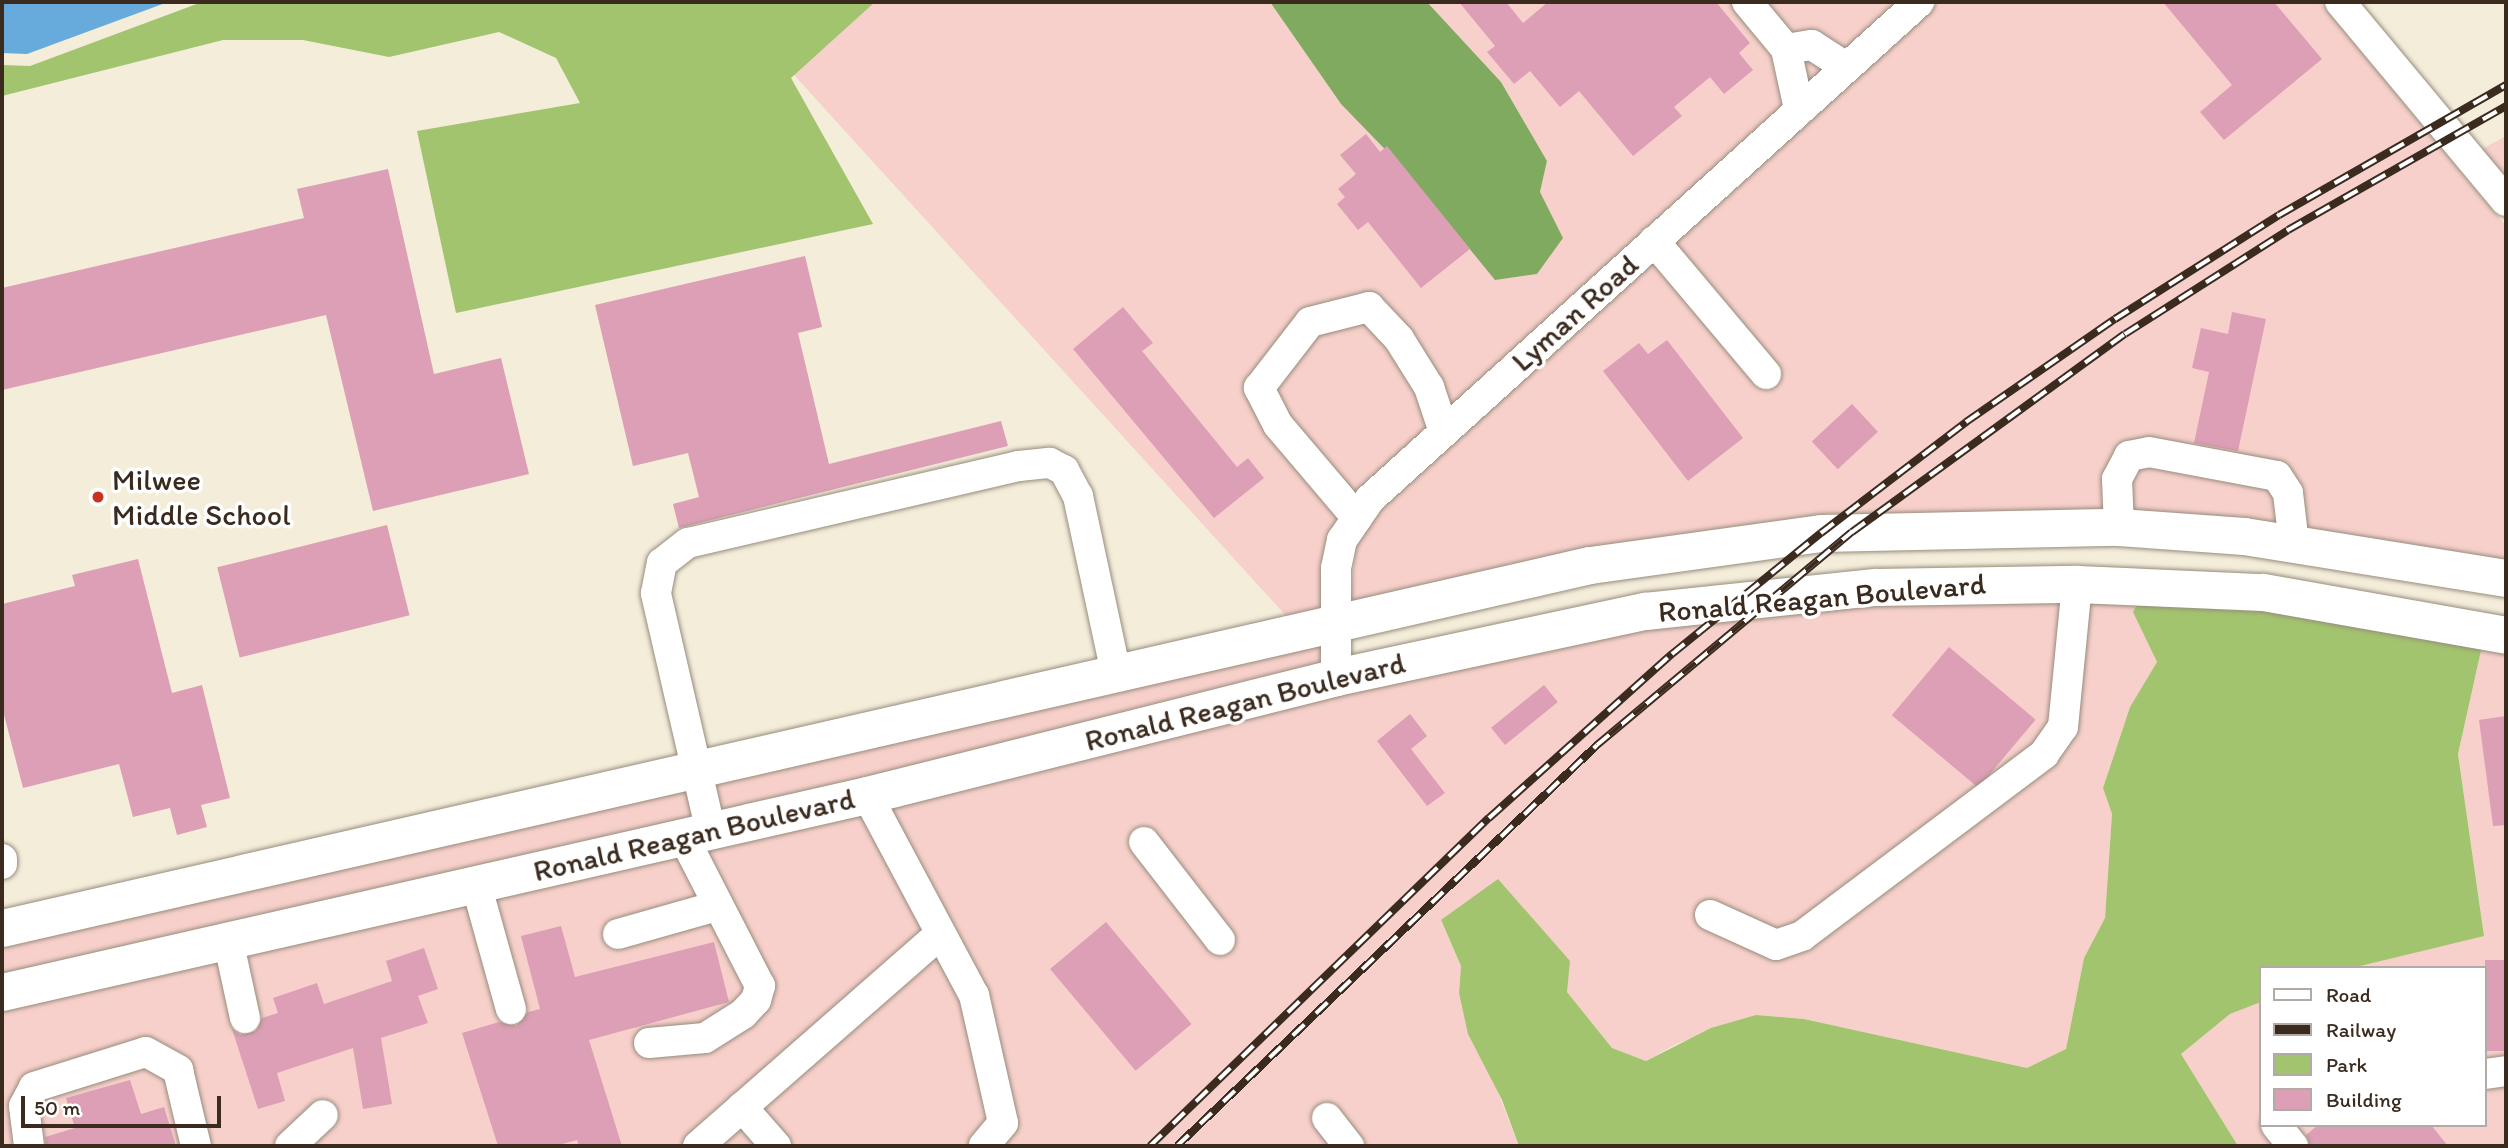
<!DOCTYPE html>
<style>
body{margin:0}
#map{position:relative;width:2508px;height:1148px;overflow:hidden;background:#f3edda;font-family:Itim,sans-serif}
div>[style]{position:absolute}
.built>*{inset:0;background:#f7d0cb}
.green>*{inset:0;background:#a2c46e}
.forest>*{inset:0;background:#81aa61}
.water>*{inset:0;background:#66abdc}
.building>*{inset:0;background:#dd9fb6;transform-origin:0 0}
.roads{filter:drop-shadow(0 0 2px #978c7c) drop-shadow(0 0 2px #978c7c)}
.minor>*{height:30px;margin:-15px;padding:0 15px;transform-origin:15px;border-radius:15px;background:#fff}
.major>*{height:37px;margin:-18.5px;padding:0 18.5px;transform-origin:18.5px;border-radius:18.5px;background:#fff}
.rail>*{height:8px;margin-top:-4px;transform-origin:0;background:repeating-linear-gradient(90deg,#fff 0 16px,#3b2a1e 0 32px);box-sizing:border-box;border-block:2px solid #3b2a1e}
.dots>*{width:19px;height:19px;translate:-50% -50%;box-sizing:border-box;border:4px solid #fff;border-radius:50%}
span{translate:-50% -50%;white-space:nowrap;text-align:center;line-height:1.15;-webkit-text-stroke:7px #fff;paint-order:stroke}
.street-label{font-size:30px;color:#3b2a1e}
.poi-label{font-size:30px;color:#3b2a1e}
.left{translate:0 -50%;text-align:left}
.frame{position:absolute;inset:0;border:4px solid #3b2a1e;pointer-events:none}
.legend{position:absolute;left:2259px;top:966px;width:228px;height:161px;box-sizing:border-box;background:#fff;border:2px solid #b1aaa5;margin:0;padding:9px 12px;list-style:none;font-size:21px;color:#3b2a1e}
.legend li{display:flex;align-items:center;gap:14px;height:35px}
.legend b{width:35px;border:2px solid #b1aaa5}
.scale{position:absolute;left:21px;top:1096px;width:200px;height:32px;box-sizing:border-box;border:4px solid #3b2a1e;border-top:0;padding-left:9px;font-size:21px;line-height:24px;white-space:nowrap;color:#3b2a1e;-webkit-text-stroke:5px #fff;paint-order:stroke}
</style>
<div id="map">
<div class="built">
<div style="clip-path:polygon(875px 2px,1270px 2px,1341px 104px,1406px 171px,1540px 192px,1547px 161px,1501px 82px,1427px 2px,1898px 2px,1361px 489px,1321px 570px,1321px 611px,1288px 618px,794px 75px)"></div>
<div style="clip-path:polygon(1939px 2px,2320px 2px,2506px 226px,2506px 563px,2120px 513px,1350px 604px,1356px 544px,1381px 507px)"></div>
<div style="clip-path:polygon(2506px 136px,2506px 177px,2482px 149px)"></div>
<div style="clip-path:polygon(1874px 601px,2139px 601px,2139px 618px,2157px 662px,2130px 707px,2103px 788px,2112px 814px,2105px 918px,2084px 958px,2066px 1049px,2027px 1068px,1804px 1019px,1756px 1015px,1676px 1044px,1646px 1061px,1612px 1048px,1567px 992px,1568px 971px,1441px 921px,1461px 966px,1459px 993px,1519px 1146px,2px 1146px,2px 1006px,1337px 692px,1646px 626px)"></div>
<div style="clip-path:polygon(1321px 640px,1321px 667px,866px 781px,2px 977px,2px 942px)"></div>
<div style="clip-path:polygon(2482px 646px,2506px 650px,2506px 1146px,2238px 1146px,2181px 1054px,2230px 1014px,2261px 1002px,2261px 1125px,2485px 1125px,2485px 968px,2352px 968px,2484px 935px,2458px 754px)"></div>
</div>
<div class="green">
<div style="clip-path:polygon(202px 2px,875px 2px,791px 78px,873px 224px,456px 313px,417px 131px,580px 103px,556px 58px,499px 32px,389px 57px,303px 40px,223px 40px,2px 96px,2px 65px,30px 66px)"></div>
<div style="clip-path:polygon(2139px 601px,2259px 606px,2482px 646px,2458px 754px,2484px 936px,2352px 968px,2261px 968px,2261px 1002px,2230px 1014px,2181px 1054px,2238px 1146px,1519px 1146px,1502px 1100px,1468px 1034px,1459px 993px,1461px 966px,1441px 920px,1498px 879px,1570px 961px,1567px 992px,1612px 1048px,1646px 1061px,1711px 1028px,1756px 1015px,1804px 1019px,2027px 1068px,2066px 1049px,2084px 958px,2105px 918px,2112px 814px,2103px 788px,2130px 707px,2157px 662px,2133px 612px)"></div>
</div>
<div class="forest">
<div style="clip-path:polygon(1270px 2px,1427px 2px,1501px 82px,1547px 161px,1540px 192px,1563px 238px,1537px 274px,1495px 280px,1406px 171px,1341px 104px)"></div>
</div>
<div class="water">
<div style="clip-path:polygon(2px 2px,168px 2px,27px 54px,2px 53px)"></div>
</div>
<div class="building">
<div style="clip-path:polygon(1459px 2px,1506px 2px,1523px 23px,1548px 2px,1716px 2px,1750px 43px,1739px 53px,1753px 70px,1724px 94px,1710px 77px,1674px 107px,1682px 116px,1633px 156px,1579px 91px,1560px 107px,1530px 71px,1514px 84px,1487px 52px,1495px 46px)"></div>
<div style="clip-path:polygon(2163px 2px,2274px 2px,2322px 59px,2224px 140px,2200px 112px,2232px 85px)"></div>
<div style="clip-path:polygon(1366px 134px,1380px 152px,1387px 146px,1470px 249px,1421px 288px,1368px 222px,1358px 230px,1337px 204px,1345px 197px,1338px 189px,1356px 174px,1340px 155px)"></div>
<div style="clip-path:polygon(388px 169px,434px 374px,501px 358px,529px 474px,373px 511px,326px 315px,2px 390px,2px 288px,304px 218px,297px 189px)"></div>
<div style="clip-path:polygon(805px 256px,822px 327px,798px 333px,829px 464px,1001px 421px,1008px 446px,679px 528px,673px 504px,699px 497px,688px 453px,633px 466px,595px 305px)"></div>
<div style="clip-path:polygon(1123px 307px,1153px 343px,1142px 351px,1237px 467px,1248px 458px,1264px 478px,1214px 518px,1073px 349px)"></div>
<div style="clip-path:polygon(2232px 312px,2266px 319px,2238px 451px,2194px 443px,2209px 372px,2192px 368px,2201px 328px,2228px 334px)"></div>
<div style="clip-path:polygon(1667px 340px,1743px 438px,1688px 481px,1603px 371px,1639px 343px,1648px 354px)"></div>
<div style="left:1852px;top:404px;width:38px;height:55px;rotate:47deg"></div>
<div style="left:387px;top:525px;width:93px;height:175px;rotate:76deg"></div>
<div style="clip-path:polygon(138px 559px,172px 693px,202px 685px,230px 798px,201px 805px,207px 827px,177px 835px,170px 808px,133px 817px,119px 764px,23px 788px,2px 707px,2px 604px,75px 586px,72px 575px)"></div>
<div style="left:1949px;top:647px;width:113px;height:89px;rotate:40deg"></div>
<div style="left:1544px;top:685px;width:22px;height:68px;rotate:51deg"></div>
<div style="clip-path:polygon(1410px 714px,1427px 736px,1411px 749px,1445px 793px,1427px 806px,1377px 741px)"></div>
<div style="clip-path:polygon(2506px 716px,2506px 825px,2493px 826px,2479px 720px)"></div>
<div style="left:1106px;top:922px;width:133px;height:73px;rotate:50deg"></div>
<div style="clip-path:polygon(561px 926px,575px 977px,714px 942px,729px 1002px,589px 1040px,622px 1146px,579px 1146px,577px 1140px,555px 1146px,498px 1146px,462px 1033px,499px 1022px,516px 1026px,528px 1012px,540px 1009px,521px 936px)"></div>
<div style="clip-path:polygon(424px 948px,438px 989px,418px 996px,428px 1023px,381px 1038px,392px 1104px,363px 1109px,353px 1048px,277px 1073px,285px 1101px,258px 1109px,232px 1029px,240px 1035px,256px 1031px,262px 1018px,278px 1013px,273px 998px,317px 983px,324px 1004px,392px 981px,386px 961px)"></div>
<div style="left:2506px;top:960px;width:91px;height:21px;rotate:90deg"></div>
<div style="clip-path:polygon(130px 1080px,141px 1114px,164px 1107px,176px 1146px,46px 1146px,45px 1137px,75px 1128px,66px 1098px)"></div>
<div style="clip-path:polygon(2318px 1125px,2431px 1125px,2448px 1146px,2310px 1146px,2306px 1135px)"></div>
</div>
<div class="roads">
<div class="minor">
<div style="left:1747px;top:2px;width:61px;rotate:50.3deg"></div>
<div style="left:1786px;top:49px;width:61px;rotate:77.8deg"></div>
<div style="left:2340px;top:2px;width:259px;rotate:50.2deg"></div>
<div style="left:1786px;top:49px;width:26px;rotate:-9deg"></div>
<div style="left:1812px;top:45px;width:40px;rotate:32.9deg"></div>
<div style="left:1654px;top:241px;width:174px;rotate:49.9deg"></div>
<div style="left:1357px;top:518px;width:122px;rotate:-130.3deg"></div>
<div style="left:1278px;top:425px;width:42px;rotate:-117.2deg"></div>
<div style="left:1259px;top:388px;width:83px;rotate:-52.3deg"></div>
<div style="left:1310px;top:322px;width:61px;rotate:-14.3deg"></div>
<div style="left:1369px;top:307px;width:44px;rotate:46.8deg"></div>
<div style="left:1399px;top:339px;width:57px;rotate:58deg"></div>
<div style="left:1429px;top:387px;width:47px;rotate:71.6deg"></div>
<div style="left:2119px;top:527px;width:48px;rotate:-92.4deg"></div>
<div style="left:2117px;top:479px;width:26px;rotate:-62deg"></div>
<div style="left:2129px;top:456px;width:20px;rotate:-11deg"></div>
<div style="left:2149px;top:452px;width:130px;rotate:10.6deg"></div>
<div style="left:2277px;top:476px;width:20px;rotate:57deg"></div>
<div style="left:2288px;top:493px;width:51px;rotate:83.3deg"></div>
<div style="left:1336px;top:677px;width:109px;rotate:-90deg"></div>
<div style="left:1336px;top:568px;width:29px;rotate:-78deg"></div>
<div style="left:1342px;top:540px;width:50px;rotate:-55.7deg"></div>
<div style="left:1370px;top:499px;width:741px;rotate:-42.15deg"></div>
<div style="left:867px;top:795px;width:227px;rotate:61.9deg"></div>
<div style="left:974px;top:995px;width:131px;rotate:77.2deg"></div>
<div style="left:1003px;top:1123px;width:30px;rotate:130deg"></div>
<div style="left:711px;top:832px;width:245px;rotate:-103deg"></div>
<div style="left:656px;top:593px;width:31px;rotate:-79deg"></div>
<div style="left:662px;top:563px;width:33px;rotate:-38deg"></div>
<div style="left:688px;top:543px;width:340px;rotate:-13.1deg"></div>
<div style="left:1019px;top:466px;width:31px;rotate:-6deg"></div>
<div style="left:1050px;top:463px;width:16px;rotate:27deg"></div>
<div style="left:1064px;top:470px;width:30px;rotate:62deg"></div>
<div style="left:1078px;top:496px;width:182px;rotate:77.9deg"></div>
<div style="left:1144px;top:842px;width:124px;rotate:52.2deg"></div>
<div style="left:2px;top:859px;width:5px;rotate:90deg"></div>
<div style="left:476px;top:884px;width:130px;rotate:74.4deg"></div>
<div style="left:1710px;top:915px;width:72px;rotate:24.4deg"></div>
<div style="left:1776px;top:945px;width:28px;rotate:-19deg"></div>
<div style="left:1802px;top:936px;width:303px;rotate:-36.9deg"></div>
<div style="left:2044px;top:754px;width:33px;rotate:-55deg"></div>
<div style="left:2063px;top:727px;width:144px;rotate:-84.4deg"></div>
<div style="left:618px;top:934px;width:103px;rotate:-15.8deg"></div>
<div style="left:228px;top:940px;width:80px;rotate:77.7deg"></div>
<div style="left:649px;top:1043px;width:56px;rotate:-5.1deg"></div>
<div style="left:705px;top:1038px;width:45px;rotate:-32.3deg"></div>
<div style="left:743px;top:1014px;width:19px;rotate:-47deg"></div>
<div style="left:756px;top:1000px;width:15px;rotate:-74deg"></div>
<div style="left:760px;top:986px;width:166px;rotate:-117.2deg"></div>
<div style="left:2485px;top:1074px;width:21px;rotate:-8deg"></div>
<div style="left:742px;top:1107px;width:52px;rotate:48.9deg"></div>
<div style="left:1327px;top:1118px;width:36px;rotate:52deg"></div>
<div style="left:2276px;top:1125px;width:27px;rotate:51deg"></div>
<div style="left:29px;top:1146px;width:40px;rotate:-97.1deg"></div>
<div style="left:24px;top:1106px;width:21px;rotate:-62deg"></div>
<div style="left:34px;top:1087px;width:117px;rotate:-17.4deg"></div>
<div style="left:146px;top:1052px;width:37px;rotate:29deg"></div>
<div style="left:178px;top:1070px;width:78px;rotate:76.7deg"></div>
<div style="left:290px;top:1146px;width:45px;rotate:-43.2deg"></div>
<div style="left:698px;top:1146px;width:322px;rotate:-41.2deg"></div>
</div>
<div class="major">
<div style="left:2px;top:928px;width:1629px;rotate:-12.88deg"></div>
<div style="left:1590px;top:565px;width:233px;rotate:-7.9deg"></div>
<div style="left:1821px;top:533px;width:298px;rotate:-1.2deg"></div>
<div style="left:2119px;top:527px;width:125px;rotate:4.1deg"></div>
<div style="left:2244px;top:536px;width:265px;rotate:9.1deg"></div>
<div style="left:2px;top:992px;width:887px;rotate:-12.83deg"></div>
<div style="left:867px;top:795px;width:484px;rotate:-14.1deg"></div>
<div style="left:1336px;top:677px;width:316px;rotate:-12.1deg"></div>
<div style="left:1645px;top:611px;width:231px;rotate:-6deg"></div>
<div style="left:1875px;top:587px;width:202px;rotate:-0.9deg"></div>
<div style="left:2077px;top:584px;width:186px;rotate:2.5deg"></div>
<div style="left:2263px;top:592px;width:247px;rotate:10deg"></div>
</div>
</div>
<div class="rail">
<div style="left:1150px;top:1146px;width:472px;rotate:-44.1deg"></div>
<div style="left:1489px;top:818px;width:246px;rotate:-41.9deg"></div>
<div style="left:1672px;top:654px;width:192px;rotate:-39.1deg"></div>
<div style="left:1821px;top:533px;width:183px;rotate:-37.4deg"></div>
<div style="left:1966px;top:422px;width:181px;rotate:-34.7deg"></div>
<div style="left:2115px;top:319px;width:194px;rotate:-32.4deg"></div>
<div style="left:2279px;top:215px;width:262px;rotate:-29.8deg"></div>
<div style="left:1177px;top:1146px;width:581px;rotate:-43.67deg"></div>
<div style="left:1597px;top:745px;width:332px;rotate:-39.9deg"></div>
<div style="left:1852px;top:532px;width:337px;rotate:-36deg"></div>
<div style="left:2125px;top:334px;width:193px;rotate:-32.5deg"></div>
<div style="left:2288px;top:230px;width:251px;rotate:-29.6deg"></div>
</div>
<div class="dots">
<div style="left:98px;top:497px;background:#c8321e"></div>
</div>
<div class="street-label">
<span style="left:1575px;top:313px;rotate:-42deg">Lyman Road</span>
<span style="left:1822px;top:598px;rotate:-5deg">Ronald Reagan Boulevard</span>
<span style="left:1245px;top:702px;rotate:-14deg">Ronald Reagan Boulevard</span>
<span style="left:694px;top:835px;rotate:-13deg">Ronald Reagan Boulevard</span>
</div>
<div class="poi-label">
<span class="left" style="left:112px;top:497px">Milwee<br>Middle School</span>
</div>
<div class="frame"></div>
<ul class="legend">
<li><b style="height:9px;background:#fff"></b>Road</li>
<li><b style="height:9px;background:#3b2a1e"></b>Railway</li>
<li><b style="height:19px;background:#a2c46e"></b>Park</li>
<li><b style="height:19px;background:#dd9fb6"></b>Building</li>
</ul>
<div class="scale">50 m</div>
</div>
